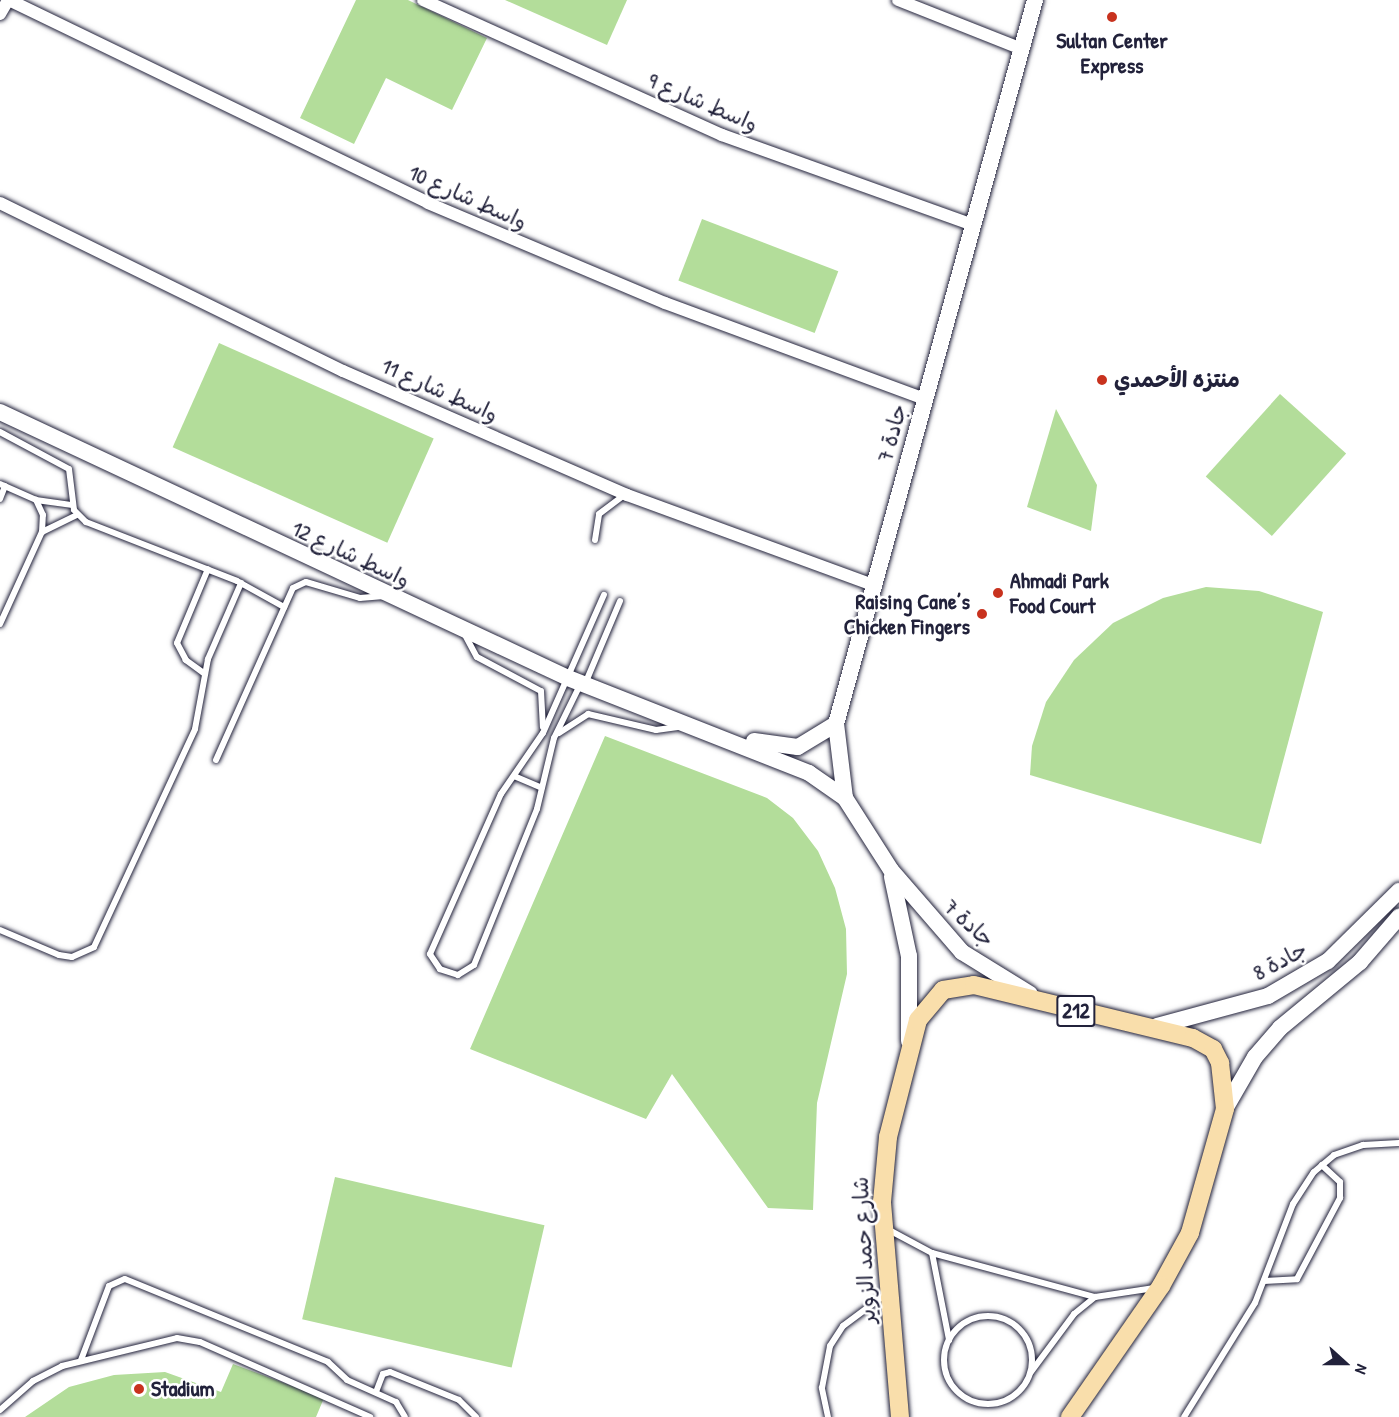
<!DOCTYPE html>
<meta charset="utf-8">
<style>
body{margin:0}
#map{position:relative;width:1399px;height:1417px;overflow:hidden;background:#fff;font-family:"Patrick Hand","Playpen Sans Arabic",sans-serif}
div>[style]{position:absolute}
.green>*{inset:0;background:#b3dd9a;transform-origin:0 0}
.roads{filter:drop-shadow(0 0 2px #22223b) drop-shadow(0 0 2px #22223b)}
.lane>*{height:6px;margin:-3px;padding:0 3px;transform-origin:3px;border-radius:3px;background:#fff}
.lane>.ring{margin:-3px;padding:0;box-sizing:content-box;background:none;border:6px solid #fff;border-radius:50%}
.street>*{height:12px;margin:-6px;padding:0 6px;transform-origin:6px;border-radius:6px;background:#fff}
.secondary>*{height:16px;margin:-8px;padding:0 8px;transform-origin:8px;border-radius:8px;background:#fff}
.primary>*{height:18px;margin:-9px;padding:0 9px;transform-origin:9px;border-radius:9px;background:#f9deab}
.dots>*{width:16px;height:16px;translate:-50% -50%;box-sizing:border-box;border:3px solid #fff;border-radius:50%}
span{translate:-50% -50%;white-space:nowrap;text-align:center;line-height:1.15;-webkit-text-stroke:5px #fff;paint-order:stroke}
.shield-label span{padding:2px 4px;background:#fff;border:2px solid;border-radius:4px;-webkit-text-stroke-width:0}
.shield-label{font-size:21px;color:#22223b;font-weight:700}
.poi-label{font-size:22px;color:#22223b;font-weight:700}
.left{translate:0 -50%;text-align:left}
.right{translate:-100% -50%;text-align:right}
.street-label{font-size:22px;color:#22223b}
.north{position:absolute;left:1315px;top:1333px;width:60px;height:60px;-webkit-text-stroke:4px #fff;paint-order:stroke;rotate:111deg;font-size:16px;font-weight:700;line-height:24px;text-align:center;color:#22223b}
.north::after{content:'';display:block;margin:auto;width:21px;height:27px;background:#22223b;clip-path:polygon(50% 0,100% 100%,50% 72%,0 100%)}
</style>
<div id="map">
<div class="green">
<div style="clip-path:polygon(356px 0,408px 0,487px 38px,452px 110px,386px 78px,354px 144px,300px 118px)"></div>
<div style="clip-path:polygon(505px 0,627px 0,607px 45px)"></div>
<div style="left:702px;top:219px;width:146px;height:66px;rotate:21deg"></div>
<div style="left:219px;top:343px;width:235px;height:114px;rotate:24deg"></div>
<div style="left:1280px;top:394px;width:89px;height:111px;rotate:42deg"></div>
<div style="clip-path:polygon(1056px 409px,1097px 485px,1091px 531px,1027px 507px)"></div>
<div style="clip-path:polygon(1206px 587px,1259px 591px,1323px 612px,1261px 844px,1030px 775px,1032px 746px,1046px 702px,1074px 660px,1113px 623px,1163px 598px)"></div>
<div style="clip-path:polygon(605px 736px,767px 798px,793px 818px,818px 851px,835px 888px,846px 929px,847px 974px,817px 1103px,813px 1210px,768px 1208px,672px 1074px,646px 1119px,470px 1049px)"></div>
<div style="left:335px;top:1177px;width:215px;height:146px;rotate:13deg"></div>
<div style="clip-path:polygon(233px 1364px,324px 1398px,316px 1417px,25px 1417px,69px 1387px,114px 1375px,165px 1372px,221px 1392px)"></div>
</div>
<div class="roads">
<div class="lane">
<div style="left:0;top:432px;width:78px;rotate:28.2deg"></div>
<div style="left:69px;top:469px;width:41px;rotate:83deg"></div>
<div style="left:74px;top:510px;width:17px;rotate:45deg"></div>
<div style="left:86px;top:522px;width:162px;rotate:21.3deg"></div>
<div style="left:237px;top:581px;width:54px;rotate:29deg"></div>
<div style="left:0;top:484px;width:39px;rotate:24deg"></div>
<div style="left:36px;top:500px;width:37px;rotate:8deg"></div>
<div style="left:0;top:499px;width:14px;rotate:-69deg"></div>
<div style="left:42px;top:532px;width:39px;rotate:-26deg"></div>
<div style="left:595px;top:540px;width:26px;rotate:-81deg"></div>
<div style="left:599px;top:514px;width:31px;rotate:-37deg"></div>
<div style="left:0;top:624px;width:101px;rotate:-65.5deg"></div>
<div style="left:42px;top:532px;width:17px;rotate:-87deg"></div>
<div style="left:43px;top:515px;width:17px;rotate:-115deg"></div>
<div style="left:464px;top:633px;width:27px;rotate:62deg"></div>
<div style="left:477px;top:657px;width:72px;rotate:28deg"></div>
<div style="left:541px;top:691px;width:36px;rotate:87deg"></div>
<div style="left:205px;top:674px;width:24px;rotate:-144deg"></div>
<div style="left:186px;top:660px;width:19px;rotate:-118deg"></div>
<div style="left:177px;top:643px;width:80px;rotate:-67.3deg"></div>
<div style="left:581px;top:683px;width:61px;rotate:116.1deg"></div>
<div style="left:554px;top:738px;width:73px;rotate:103.5deg"></div>
<div style="left:537px;top:809px;width:168px;rotate:112deg"></div>
<div style="left:474px;top:965px;width:19px;rotate:148deg"></div>
<div style="left:458px;top:975px;width:19px;rotate:-162deg"></div>
<div style="left:440px;top:969px;width:18px;rotate:-124deg"></div>
<div style="left:430px;top:954px;width:175px;rotate:-66.1deg"></div>
<div style="left:501px;top:794px;width:74px;rotate:-55.5deg"></div>
<div style="left:543px;top:733px;width:151px;rotate:-66.2deg"></div>
<div style="left:585px;top:684px;width:90px;rotate:-67.1deg"></div>
<div style="left:559px;top:733px;width:35px;rotate:-33deg"></div>
<div style="left:588px;top:714px;width:70px;rotate:13.2deg"></div>
<div style="left:656px;top:730px;width:22px;rotate:-8deg"></div>
<div style="left:216px;top:760px;width:188px;rotate:-65.9deg"></div>
<div style="left:293px;top:588px;width:14px;rotate:-25deg"></div>
<div style="left:306px;top:582px;width:56px;rotate:16.5deg"></div>
<div style="left:360px;top:598px;width:24px;rotate:-5deg"></div>
<div style="left:514px;top:776px;width:30px;rotate:23deg"></div>
<div style="left:0;top:930px;width:64px;rotate:23deg"></div>
<div style="left:59px;top:955px;width:13px;rotate:9deg"></div>
<div style="left:72px;top:957px;width:24px;rotate:-24deg"></div>
<div style="left:94px;top:947px;width:240px;rotate:-65.1deg"></div>
<div style="left:195px;top:729px;width:71px;rotate:-79.5deg"></div>
<div style="left:208px;top:659px;width:83px;rotate:-66.5deg"></div>
<div style="left:889px;top:1230px;width:49px;rotate:28.1deg"></div>
<div style="left:932px;top:1253px;width:169px;rotate:15.1deg"></div>
<div style="left:1095px;top:1297px;width:60px;rotate:-8.7deg"></div>
<div style="left:932px;top:1253px;width:89px;rotate:78.9deg"></div>
<div style="left:1264px;top:1281px;width:33px;rotate:-3deg"></div>
<div style="left:1297px;top:1279px;width:92px;rotate:-62deg"></div>
<div style="left:1340px;top:1198px;width:16px;rotate:-90deg"></div>
<div style="left:1340px;top:1182px;width:25px;rotate:-137deg"></div>
<div class="ring" style="left:944px;top:1316px;width:82px;height:82px"></div>
<div style="left:81px;top:1360px;width:79px;rotate:-69.3deg"></div>
<div style="left:109px;top:1286px;width:17px;rotate:-24deg"></div>
<div style="left:125px;top:1279px;width:219px;rotate:22.2deg"></div>
<div style="left:328px;top:1362px;width:26px;rotate:43deg"></div>
<div style="left:347px;top:1380px;width:54px;rotate:24.2deg"></div>
<div style="left:396px;top:1402px;width:17px;rotate:59deg"></div>
<div style="left:1031px;top:1372px;width:72px;rotate:-53.4deg"></div>
<div style="left:1074px;top:1314px;width:27px;rotate:-39deg"></div>
<div style="left:376px;top:1392px;width:19px;rotate:-69deg"></div>
<div style="left:383px;top:1374px;width:7px;rotate:-16deg"></div>
<div style="left:390px;top:1372px;width:74px;rotate:22.1deg"></div>
<div style="left:459px;top:1400px;width:24px;rotate:45deg"></div>
<div style="left:0;top:1410px;width:44px;rotate:-41.3deg"></div>
<div style="left:33px;top:1381px;width:33px;rotate:-27deg"></div>
<div style="left:62px;top:1366px;width:118px;rotate:-13.7deg"></div>
<div style="left:177px;top:1338px;width:23px;rotate:10deg"></div>
<div style="left:200px;top:1342px;width:186px;rotate:23.8deg"></div>
<div style="left:828px;top:1417px;width:30px;rotate:-102deg"></div>
<div style="left:822px;top:1388px;width:43px;rotate:-79.2deg"></div>
<div style="left:830px;top:1346px;width:24px;rotate:-57deg"></div>
<div style="left:843px;top:1326px;width:54px;rotate:-36.7deg"></div>
<div style="left:1184px;top:1417px;width:134px;rotate:-58.1deg"></div>
<div style="left:1255px;top:1303px;width:106px;rotate:-69deg"></div>
<div style="left:1293px;top:1204px;width:38px;rotate:-57deg"></div>
<div style="left:1314px;top:1172px;width:26px;rotate:-40deg"></div>
<div style="left:1334px;top:1155px;width:31px;rotate:-19deg"></div>
<div style="left:1363px;top:1145px;width:36px;rotate:-3deg"></div>
</div>
<div class="street">
<div style="left:9px;top:0;width:466px;rotate:25.8deg"></div>
<div style="left:428px;top:203px;width:257px;rotate:22.9deg"></div>
<div style="left:665px;top:303px;width:277px;rotate:20.3deg"></div>
<div style="left:423px;top:0;width:328px;rotate:24.3deg"></div>
<div style="left:722px;top:135px;width:267px;rotate:19.7deg"></div>
<div style="left:898px;top:0;width:133px;rotate:21.6deg"></div>
<div style="left:0;top:14px;width:16px;rotate:-60deg"></div>
<div style="left:0;top:203px;width:382px;rotate:26.1deg"></div>
<div style="left:343px;top:371px;width:310px;rotate:23.6deg"></div>
<div style="left:627px;top:495px;width:265px;rotate:20.1deg"></div>
</div>
<div class="secondary">
<div style="left:0;top:412px;width:627px;rotate:25.09deg"></div>
<div style="left:568px;top:678px;width:259px;rotate:21.5deg"></div>
<div style="left:809px;top:773px;width:44px;rotate:34.8deg"></div>
<div style="left:754px;top:741px;width:44px;rotate:7.8deg"></div>
<div style="left:798px;top:747px;width:44px;rotate:-31.2deg"></div>
<div style="left:892px;top:877px;width:81px;rotate:77.9deg"></div>
<div style="left:909px;top:956px;width:85px;rotate:90deg"></div>
<div style="left:1030px;top:994px;width:80px;rotate:-148.3deg"></div>
<div style="left:962px;top:952px;width:108px;rotate:-130.9deg"></div>
<div style="left:891px;top:870px;width:85px;rotate:-122.6deg"></div>
<div style="left:845px;top:798px;width:75px;rotate:-96.9deg"></div>
<div style="left:836px;top:724px;width:751px;rotate:-74.63deg"></div>
<div style="left:1157px;top:1026px;width:115px;rotate:-15.1deg"></div>
<div style="left:1268px;top:996px;width:69px;rotate:-30.3deg"></div>
<div style="left:1328px;top:961px;width:100px;rotate:-44.6deg"></div>
<div style="left:1225px;top:1109px;width:60px;rotate:-60deg"></div>
<div style="left:1255px;top:1057px;width:38px;rotate:-49deg"></div>
<div style="left:1280px;top:1028px;width:104px;rotate:-39.5deg"></div>
<div style="left:1360px;top:962px;width:60px;rotate:-49.1deg"></div>
</div>
<div class="primary">
<div style="left:900px;top:1417px;width:216px;rotate:-94.8deg"></div>
<div style="left:882px;top:1202px;width:65px;rotate:-84.7deg"></div>
<div style="left:888px;top:1137px;width:121px;rotate:-75.6deg"></div>
<div style="left:918px;top:1020px;width:39px;rotate:-50deg"></div>
<div style="left:943px;top:990px;width:31px;rotate:-9deg"></div>
<div style="left:974px;top:985px;width:225px;rotate:13.6deg"></div>
<div style="left:1193px;top:1038px;width:23px;rotate:29deg"></div>
<div style="left:1213px;top:1049px;width:16px;rotate:63deg"></div>
<div style="left:1220px;top:1063px;width:46px;rotate:83.8deg"></div>
<div style="left:1225px;top:1109px;width:129px;rotate:105.8deg"></div>
<div style="left:1190px;top:1233px;width:60px;rotate:118.7deg"></div>
<div style="left:1161px;top:1286px;width:160px;rotate:124.8deg"></div>
</div>
</div>
<div class="dots">
<div style="left:1112px;top:17px;background:#c8321e"></div>
<div style="left:1102px;top:380px;background:#c8321e"></div>
<div style="left:998px;top:593px;background:#c8321e"></div>
<div style="left:982px;top:614px;background:#c8321e"></div>
<div style="left:139px;top:1389px;background:#c8321e"></div>
</div>
<div class="shield-label">
<span style="left:1076px;top:1011px">212</span>
</div>
<div class="poi-label">
<span style="left:1112px;top:53px">Sultan Center<br>Express</span>
<span class="left" style="left:1114px;top:380px">منتزه الأحمدي</span>
<span class="left" style="left:1010px;top:593px">Ahmadi Park<br>Food Court</span>
<span class="right" style="left:970px;top:614px">Raising Cane’s<br>Chicken Fingers</span>
<span class="left" style="left:151px;top:1389px">Stadium</span>
</div>
<div class="street-label">
<span style="left:703px;top:102px;rotate:23deg">واسط شارع 9</span>
<span style="left:468px;top:197px;rotate:24deg">واسط شارع 10</span>
<span style="left:440px;top:390px;rotate:24deg">واسط شارع 11</span>
<span style="left:892px;top:433px;rotate:-75deg">جادة 7</span>
<span style="left:351px;top:554px;rotate:25deg">واسط شارع 12</span>
<span style="left:969px;top:923px;rotate:42deg">جادة 7</span>
<span style="left:1280px;top:961px;rotate:-28deg">جادة 8</span>
<span style="left:864px;top:1250px;rotate:-93deg">شارع حمد الزوير</span>
</div>
<div class="north">N</div>
</div>
